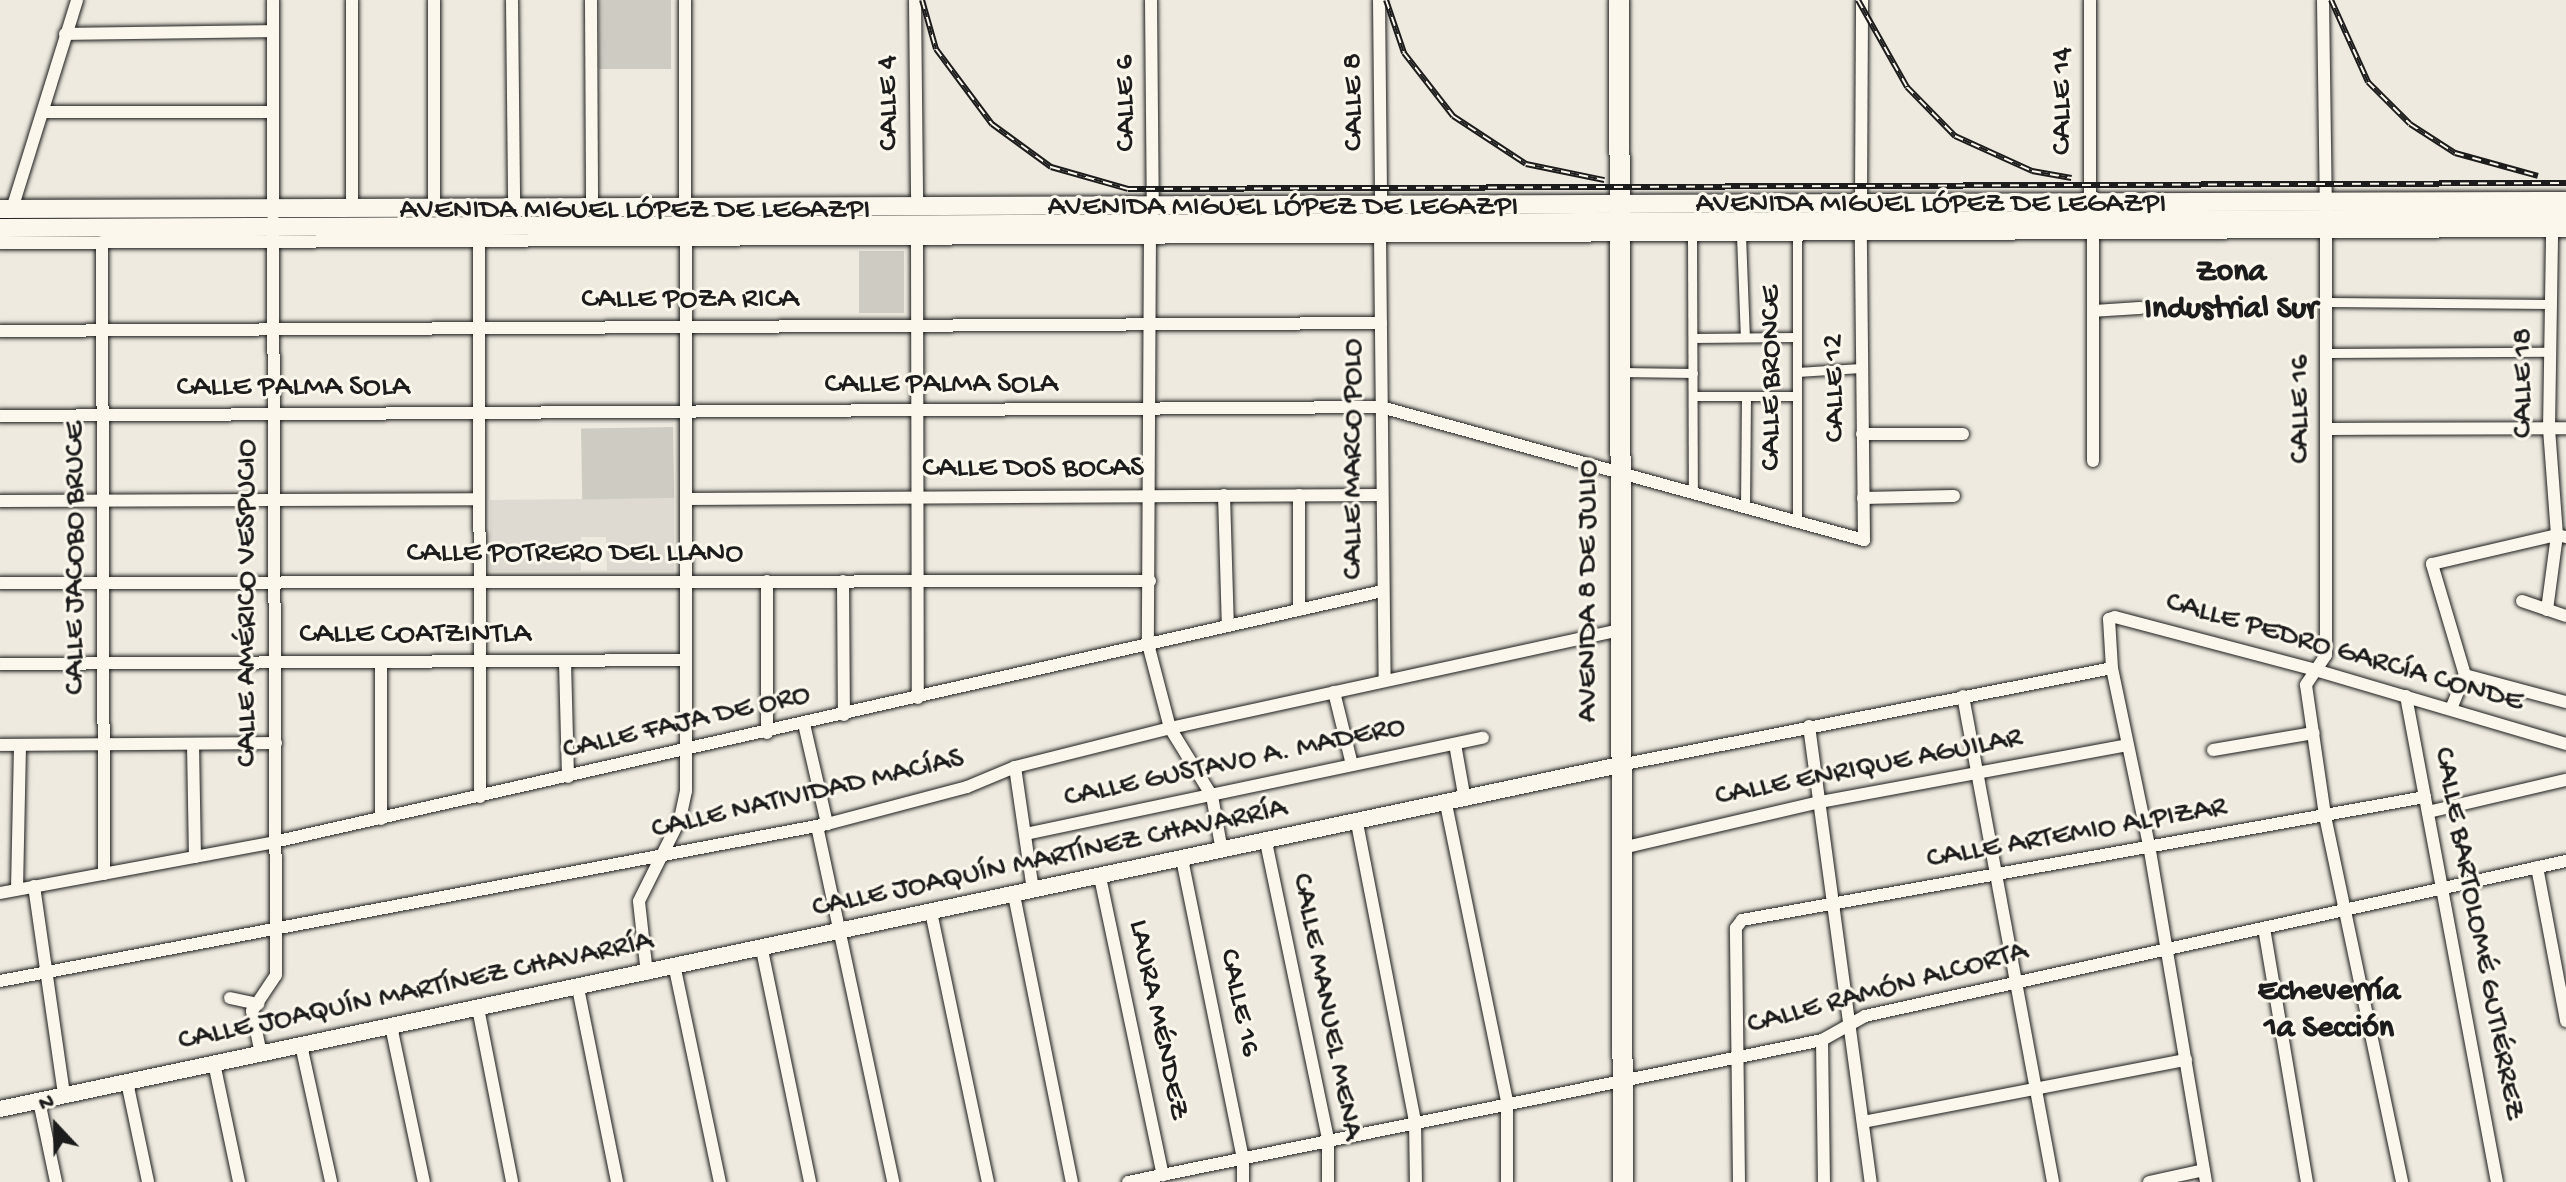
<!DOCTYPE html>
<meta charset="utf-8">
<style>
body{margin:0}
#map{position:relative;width:2566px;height:1182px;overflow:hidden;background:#eeeadf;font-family:"Gochi Hand",sans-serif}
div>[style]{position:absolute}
.built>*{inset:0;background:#dedad1}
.green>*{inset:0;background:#ceccc2;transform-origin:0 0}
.roads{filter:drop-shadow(0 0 2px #1c1c1c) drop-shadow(0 0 2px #1c1c1c)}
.pedestrian>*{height:9px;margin:-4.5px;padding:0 4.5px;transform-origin:4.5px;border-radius:4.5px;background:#fbf7ec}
.minor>*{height:12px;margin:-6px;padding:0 6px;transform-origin:6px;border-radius:6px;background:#fbf7ec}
.tertiary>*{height:16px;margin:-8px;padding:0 8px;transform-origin:8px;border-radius:8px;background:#fbf7ec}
.secondary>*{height:18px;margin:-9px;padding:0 9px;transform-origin:9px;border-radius:9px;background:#fbf7ec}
.primary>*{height:20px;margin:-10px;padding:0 10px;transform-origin:10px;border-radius:10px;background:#fbf7ec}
.rail>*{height:6px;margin-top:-3px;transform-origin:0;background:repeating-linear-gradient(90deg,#fbf7ec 0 9px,#1c1c1c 0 18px);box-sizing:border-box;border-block:2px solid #1c1c1c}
span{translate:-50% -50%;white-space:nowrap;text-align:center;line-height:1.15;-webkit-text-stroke:6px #fbf7ec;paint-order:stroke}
.street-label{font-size:30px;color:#1c1c1c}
.neighbourhood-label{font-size:32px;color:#1c1c1c;font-weight:700}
.north{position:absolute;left:16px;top:1086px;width:80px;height:80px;-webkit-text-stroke:6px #fbf7ec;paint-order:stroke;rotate:338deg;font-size:22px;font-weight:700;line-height:32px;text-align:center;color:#1c1c1c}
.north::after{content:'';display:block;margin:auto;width:28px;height:36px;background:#1c1c1c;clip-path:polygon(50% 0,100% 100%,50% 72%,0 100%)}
</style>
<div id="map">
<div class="built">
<div style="clip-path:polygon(674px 498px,674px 571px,607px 571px,606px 537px,581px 537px,581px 571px,490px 571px,490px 500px)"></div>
</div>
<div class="green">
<div style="left:599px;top:0;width:72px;height:69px"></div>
<div style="left:859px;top:251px;width:45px;height:62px"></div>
<div style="left:673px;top:427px;width:71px;height:92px;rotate:89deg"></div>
</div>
<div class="roads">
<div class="pedestrian">
<div style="left:1692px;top:235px;width:258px;rotate:89.8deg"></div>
<div style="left:1741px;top:235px;width:102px;rotate:87.8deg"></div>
<div style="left:1797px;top:235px;width:287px;rotate:90deg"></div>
<div style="left:2328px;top:302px;width:223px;rotate:0.5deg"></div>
<div style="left:1693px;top:338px;width:104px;rotate:-0.6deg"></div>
<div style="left:2328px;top:353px;width:222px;rotate:-0.3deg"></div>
<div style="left:1620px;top:372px;width:73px;rotate:0.8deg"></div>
<div style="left:1797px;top:372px;width:64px;rotate:-3.6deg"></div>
<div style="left:1693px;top:396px;width:104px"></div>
<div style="left:1745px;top:508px;width:112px;rotate:-89.5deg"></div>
</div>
<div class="minor">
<div style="left:273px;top:0;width:215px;rotate:90deg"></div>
<div style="left:352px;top:0;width:208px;rotate:90deg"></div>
<div style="left:434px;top:0;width:208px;rotate:90deg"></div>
<div style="left:512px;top:0;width:208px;rotate:89.4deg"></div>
<div style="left:591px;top:0;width:208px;rotate:89.7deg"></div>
<div style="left:685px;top:0;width:211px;rotate:90deg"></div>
<div style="left:915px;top:0;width:206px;rotate:89.4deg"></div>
<div style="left:1151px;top:0;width:212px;rotate:89.5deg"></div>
<div style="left:1379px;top:0;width:204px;rotate:89.4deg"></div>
<div style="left:2090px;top:0;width:201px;rotate:90deg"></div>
<div style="left:2323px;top:0;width:209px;rotate:89.2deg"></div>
<div style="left:65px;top:34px;width:208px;rotate:-0.8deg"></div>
<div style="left:43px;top:112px;width:230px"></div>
<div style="left:1861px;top:201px;width:201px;rotate:-89.7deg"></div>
<div style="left:12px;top:209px;width:219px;rotate:-72.7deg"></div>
<div style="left:2326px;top:227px;width:428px;rotate:90deg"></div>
<div style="left:2326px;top:655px;width:36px;rotate:124deg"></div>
<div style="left:2306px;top:685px;width:132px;rotate:81.7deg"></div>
<div style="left:2325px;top:816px;width:374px;rotate:78.1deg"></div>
<div style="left:1150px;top:230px;width:414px;rotate:90.3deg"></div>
<div style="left:1148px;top:644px;width:87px;rotate:75.3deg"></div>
<div style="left:1170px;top:728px;width:80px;rotate:58.3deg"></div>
<div style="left:1212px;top:796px;width:56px;rotate:79.7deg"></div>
<div style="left:1380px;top:236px;width:444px;rotate:89.4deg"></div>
<div style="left:917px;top:238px;width:460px;rotate:89.9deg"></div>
<div style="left:479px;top:241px;width:556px;rotate:89.9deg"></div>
<div style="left:102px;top:242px;width:632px;rotate:89.82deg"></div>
<div style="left:0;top:243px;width:2566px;rotate:-0.27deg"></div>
<div style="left:2093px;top:311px;width:48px;rotate:-3.6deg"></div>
<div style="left:0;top:331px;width:1381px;rotate:-0.33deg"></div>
<div style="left:0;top:416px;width:1381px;rotate:-0.37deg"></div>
<div style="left:1381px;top:407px;width:501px;rotate:15.4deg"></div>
<div style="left:1864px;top:540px;width:306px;rotate:-90.6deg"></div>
<div style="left:2329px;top:429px;width:237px;rotate:-0.2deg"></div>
<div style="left:1862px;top:434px;width:101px"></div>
<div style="left:2093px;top:461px;width:228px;rotate:-90deg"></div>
<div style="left:1224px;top:495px;width:131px;rotate:88.3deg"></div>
<div style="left:1299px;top:495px;width:115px;rotate:90deg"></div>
<div style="left:1863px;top:498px;width:91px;rotate:-1.3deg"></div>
<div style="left:686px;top:499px;width:695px;rotate:-0.33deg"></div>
<div style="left:0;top:501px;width:479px;rotate:-0.2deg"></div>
<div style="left:843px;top:581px;width:134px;rotate:89.6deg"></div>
<div style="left:0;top:583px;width:1150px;rotate:-0.1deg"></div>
<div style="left:2522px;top:601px;width:46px;rotate:18.8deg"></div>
<div style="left:2547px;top:610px;width:76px;rotate:-82.4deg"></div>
<div style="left:2557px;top:535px;width:106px;rotate:-94.3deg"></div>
<div style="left:2549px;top:429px;width:198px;rotate:-89.1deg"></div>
<div style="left:565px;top:662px;width:115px;rotate:88.5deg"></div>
<div style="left:0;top:664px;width:686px;rotate:-0.33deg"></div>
<div style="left:2465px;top:675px;width:105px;rotate:15deg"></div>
<div style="left:1334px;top:692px;width:75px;rotate:76.1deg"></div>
<div style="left:1963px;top:696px;width:494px;rotate:79.5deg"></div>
<div style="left:2406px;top:696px;width:494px;rotate:79.4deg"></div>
<div style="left:2451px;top:709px;width:37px;rotate:-68deg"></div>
<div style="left:2465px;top:675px;width:116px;rotate:-106.6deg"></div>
<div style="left:2432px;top:564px;width:128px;rotate:-13.1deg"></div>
<div style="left:2557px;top:535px;width:9px;rotate:13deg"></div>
<div style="left:804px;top:724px;width:103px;rotate:77deg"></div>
<div style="left:1809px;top:726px;width:460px;rotate:82.3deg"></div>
<div style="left:767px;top:733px;width:152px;rotate:-90deg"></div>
<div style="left:193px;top:744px;width:113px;rotate:89deg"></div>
<div style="left:1455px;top:744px;width:57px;rotate:79.9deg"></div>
<div style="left:0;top:745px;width:276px;rotate:-0.4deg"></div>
<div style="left:2213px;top:750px;width:102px;rotate:-9.6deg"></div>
<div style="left:1620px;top:765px;width:501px;rotate:-11.15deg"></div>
<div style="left:1015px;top:767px;width:125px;rotate:81.7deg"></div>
<div style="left:1446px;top:804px;width:304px;rotate:78.4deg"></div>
<div style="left:1507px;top:1102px;width:80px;rotate:90deg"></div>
<div style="left:2428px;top:812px;width:142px;rotate:-13.1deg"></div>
<div style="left:381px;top:819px;width:157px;rotate:-90deg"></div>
<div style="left:1357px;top:823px;width:304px;rotate:79deg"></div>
<div style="left:1415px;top:1121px;width:61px;rotate:89.1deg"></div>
<div style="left:817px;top:826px;width:364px;rotate:77.9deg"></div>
<div style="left:1026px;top:834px;width:467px;rotate:-11.9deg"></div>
<div style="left:1266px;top:842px;width:304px;rotate:78.2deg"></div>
<div style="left:1328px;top:1140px;width:42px;rotate:90deg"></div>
<div style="left:1622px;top:848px;width:203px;rotate:-13.1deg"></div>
<div style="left:1820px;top:802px;width:312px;rotate:-10.5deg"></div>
<div style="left:1182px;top:859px;width:305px;rotate:78.5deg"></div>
<div style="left:1243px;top:1158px;width:24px;rotate:90deg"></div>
<div style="left:2537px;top:867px;width:157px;rotate:79.3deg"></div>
<div style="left:1100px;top:877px;width:305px;rotate:78.1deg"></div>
<div style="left:34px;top:886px;width:211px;rotate:81.8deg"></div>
<div style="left:17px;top:889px;width:144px;rotate:-88.8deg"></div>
<div style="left:0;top:893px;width:279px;rotate:-10.5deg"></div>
<div style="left:274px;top:842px;width:1136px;rotate:-12.76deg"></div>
<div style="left:1014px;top:895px;width:293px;rotate:78.6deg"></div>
<div style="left:931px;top:912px;width:276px;rotate:78.1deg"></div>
<div style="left:2264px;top:928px;width:258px;rotate:80.4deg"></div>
<div style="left:762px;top:950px;width:237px;rotate:78.3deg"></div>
<div style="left:675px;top:969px;width:218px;rotate:78.1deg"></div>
<div style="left:647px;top:974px;width:73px;rotate:-96.3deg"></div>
<div style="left:639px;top:901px;width:92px;rotate:-63.4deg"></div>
<div style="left:680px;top:819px;width:29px;rotate:-78deg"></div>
<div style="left:686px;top:791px;width:558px;rotate:-90deg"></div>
<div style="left:0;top:981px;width:842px;rotate:-10.75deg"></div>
<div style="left:827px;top:824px;width:145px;rotate:-14.8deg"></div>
<div style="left:967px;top:787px;width:52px;rotate:-22.6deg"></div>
<div style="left:1015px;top:767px;width:160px;rotate:-14.1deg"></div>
<div style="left:1170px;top:728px;width:462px;rotate:-12.3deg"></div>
<div style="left:578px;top:988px;width:198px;rotate:78.6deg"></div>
<div style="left:230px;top:998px;width:29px;rotate:12deg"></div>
<div style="left:478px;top:1008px;width:177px;rotate:78.9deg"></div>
<div style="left:391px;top:1026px;width:159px;rotate:78.1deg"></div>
<div style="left:1822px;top:1040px;width:142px;rotate:89.2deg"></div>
<div style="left:301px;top:1045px;width:140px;rotate:77.6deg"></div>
<div style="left:261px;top:1054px;width:44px;rotate:-101.8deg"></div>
<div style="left:252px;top:1011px;width:43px;rotate:-56.3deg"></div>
<div style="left:276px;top:975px;width:741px;rotate:-90.23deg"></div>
<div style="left:214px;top:1063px;width:122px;rotate:78.1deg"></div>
<div style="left:127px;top:1082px;width:102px;rotate:78.1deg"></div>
<div style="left:39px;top:1101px;width:83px;rotate:78.1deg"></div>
<div style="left:1863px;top:1122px;width:329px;rotate:-10.9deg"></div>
<div style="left:1128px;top:1182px;width:708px;rotate:-11.56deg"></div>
<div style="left:1822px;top:1040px;width:49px;rotate:-29.2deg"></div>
<div style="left:1865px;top:1016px;width:718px;rotate:-12.47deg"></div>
<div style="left:1739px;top:1182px;width:254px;rotate:-90.7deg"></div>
<div style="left:1736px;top:928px;width:10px;rotate:-53deg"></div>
<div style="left:1742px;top:920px;width:694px;rotate:-10.21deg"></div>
<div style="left:2149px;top:1182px;width:56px;rotate:-12.3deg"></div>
<div style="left:2206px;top:1182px;width:337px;rotate:-99.6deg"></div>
<div style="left:2150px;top:850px;width:186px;rotate:-101.8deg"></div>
<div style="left:2112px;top:668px;width:49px;rotate:-93.5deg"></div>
<div style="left:2109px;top:619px;width:6px;rotate:-18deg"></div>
<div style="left:2115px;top:617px;width:207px;rotate:14.8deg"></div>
<div style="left:2315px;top:670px;width:262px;rotate:16.4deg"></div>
</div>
<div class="tertiary">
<div style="left:0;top:1109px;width:1656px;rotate:-11.99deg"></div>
</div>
<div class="secondary">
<div style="left:0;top:209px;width:2566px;rotate:-0.18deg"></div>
<div style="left:0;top:228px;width:2566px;rotate:-0.22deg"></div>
</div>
<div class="primary">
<div style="left:1619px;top:0;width:1182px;rotate:89.81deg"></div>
</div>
</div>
<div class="rail">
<div style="left:922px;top:0;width:51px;rotate:74.1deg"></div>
<div style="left:936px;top:49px;width:94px;rotate:53.3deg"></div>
<div style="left:992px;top:124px;width:73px;rotate:36.1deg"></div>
<div style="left:1051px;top:167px;width:80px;rotate:15.9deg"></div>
<div style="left:1128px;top:189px;width:1438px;rotate:-0.24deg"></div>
<div style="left:1386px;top:0;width:56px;rotate:71.2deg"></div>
<div style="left:1404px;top:53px;width:80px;rotate:52.1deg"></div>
<div style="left:1453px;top:116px;width:87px;rotate:33.3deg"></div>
<div style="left:1526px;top:164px;width:80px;rotate:11.6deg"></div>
<div style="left:1858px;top:0;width:100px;rotate:60.6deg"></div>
<div style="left:1907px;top:87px;width:69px;rotate:45.6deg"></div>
<div style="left:1955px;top:136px;width:85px;rotate:24.4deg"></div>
<div style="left:2032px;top:171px;width:40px;rotate:10deg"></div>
<div style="left:2331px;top:0;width:90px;rotate:65.7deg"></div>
<div style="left:2368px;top:82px;width:59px;rotate:45deg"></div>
<div style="left:2410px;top:124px;width:54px;rotate:32.8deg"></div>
<div style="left:2455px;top:153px;width:86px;rotate:15.5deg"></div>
</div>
<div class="street-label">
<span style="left:2064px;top:101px;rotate:-90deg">CALLE 14</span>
<span style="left:1355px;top:102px;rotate:-91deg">CALLE 8</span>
<span style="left:890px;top:103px;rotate:-91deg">CALLE 4</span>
<span style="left:1127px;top:103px;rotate:-91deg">CALLE 6</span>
<span style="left:1931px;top:206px">AVENIDA MIGUEL LÓPEZ DE LEGAZPI</span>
<span style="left:1283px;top:209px">AVENIDA MIGUEL LÓPEZ DE LEGAZPI</span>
<span style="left:635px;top:212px">AVENIDA MIGUEL LÓPEZ DE LEGAZPI</span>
<span style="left:690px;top:301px">CALLE POZA RICA</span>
<span style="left:1773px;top:378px;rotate:-90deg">CALLE BRONCE</span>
<span style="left:2525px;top:383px;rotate:-90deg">CALLE 18</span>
<span style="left:941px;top:386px">CALLE PALMA SOLA</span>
<span style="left:1836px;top:388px;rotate:-91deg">CALLE 12</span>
<span style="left:293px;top:389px">CALLE PALMA SOLA</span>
<span style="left:2302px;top:409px;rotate:-90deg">CALLE 16</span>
<span style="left:1355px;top:459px;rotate:-90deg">CALLE MARCO POLO</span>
<span style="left:1033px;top:470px">CALLE DOS BOCAS</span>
<span style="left:575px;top:555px">CALLE POTRERO DEL LLANO</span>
<span style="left:77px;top:558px;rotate:-90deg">CALLE JACOBO BRUCE</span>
<span style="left:1590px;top:591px;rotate:-90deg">AVENIDA 8 DE JULIO</span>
<span style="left:249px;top:603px;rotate:-90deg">CALLE AMÉRICO VESPUCIO</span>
<span style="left:415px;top:636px">CALLE COATZINTLA</span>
<span style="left:2344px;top:654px;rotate:16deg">CALLE PEDRO GARCÍA CONDE</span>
<span style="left:687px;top:724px;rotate:-13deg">CALLE FAJA DE ORO</span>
<span style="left:1235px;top:764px;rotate:-12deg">CALLE GUSTAVO A. MADERO</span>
<span style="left:1869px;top:769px;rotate:-11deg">CALLE ENRIQUE AGUILAR</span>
<span style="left:808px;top:796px;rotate:-13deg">CALLE NATIVIDAD MACÍAS</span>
<span style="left:2077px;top:835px;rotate:-10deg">CALLE ARTEMIO ALPIZAR</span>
<span style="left:1050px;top:860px;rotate:-12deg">CALLE JOAQUÍN MARTÍNEZ CHAVARRÍA</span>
<span style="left:2477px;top:934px;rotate:79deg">CALLE BARTOLOMÉ GUTIÉRREZ</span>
<span style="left:1888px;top:990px;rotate:-15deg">CALLE RAMÓN ALCORTA</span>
<span style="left:416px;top:993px;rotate:-12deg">CALLE JOAQUÍN MARTÍNEZ CHAVARRÍA</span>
<span style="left:1238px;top:1003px;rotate:78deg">CALLE 16</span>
<span style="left:1325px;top:1007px;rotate:79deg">CALLE MANUEL MENA</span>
<span style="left:1157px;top:1020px;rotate:78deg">LAURA MÉNDEZ</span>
</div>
<div class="neighbourhood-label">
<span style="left:2231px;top:292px">Zona<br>Industrial Sur</span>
<span style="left:2329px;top:1011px">Echeverría<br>1a Sección</span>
</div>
<div class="north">N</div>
</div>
